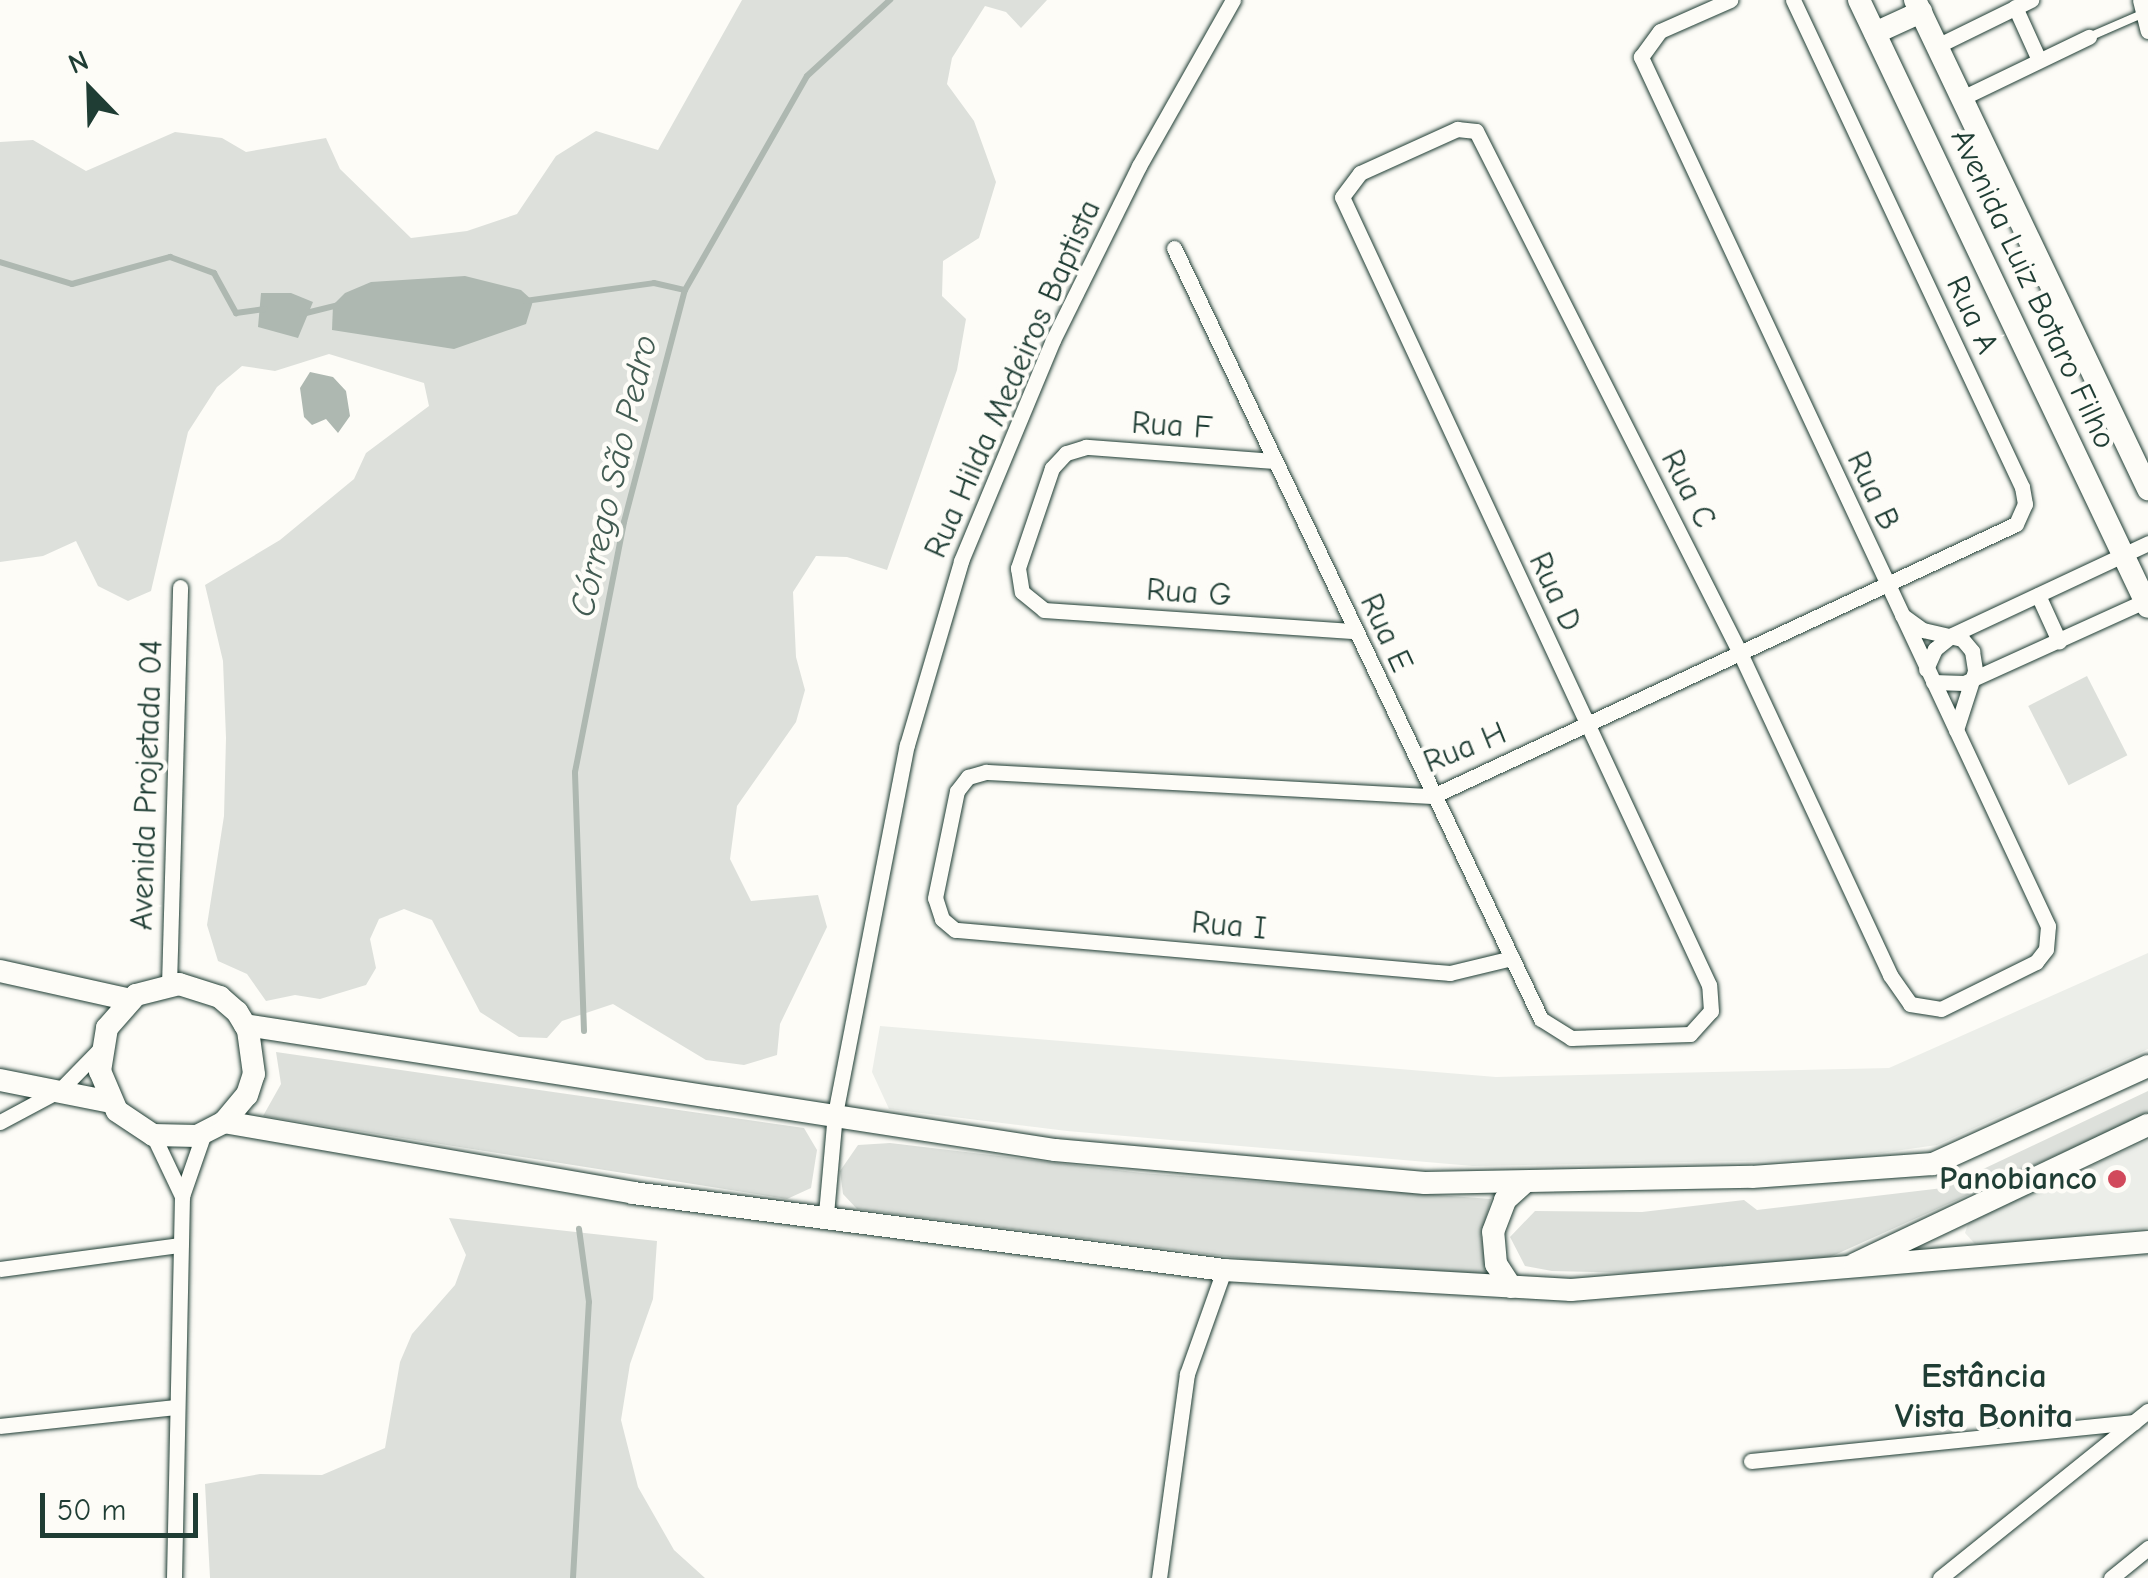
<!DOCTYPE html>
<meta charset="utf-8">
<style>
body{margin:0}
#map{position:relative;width:2148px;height:1578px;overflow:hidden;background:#fdfcf7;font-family:"Comic Neue",sans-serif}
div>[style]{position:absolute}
.built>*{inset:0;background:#eceee9}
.green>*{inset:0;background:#dde0db;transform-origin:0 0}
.water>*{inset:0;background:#aeb8b1}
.stream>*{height:6px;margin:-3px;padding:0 3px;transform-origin:3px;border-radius:3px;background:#aeb8b1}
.roads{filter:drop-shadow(0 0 2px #1f3d34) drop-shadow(0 0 2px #1f3d34)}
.lane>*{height:8px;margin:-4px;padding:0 4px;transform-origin:4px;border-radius:4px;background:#fdfcf7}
.street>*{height:15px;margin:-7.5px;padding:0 7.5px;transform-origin:7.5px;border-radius:7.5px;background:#fdfcf7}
.secondary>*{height:22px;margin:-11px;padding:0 11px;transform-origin:11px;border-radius:11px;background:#fdfcf7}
.dots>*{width:28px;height:28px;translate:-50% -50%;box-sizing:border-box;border:5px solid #fdfcf7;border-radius:50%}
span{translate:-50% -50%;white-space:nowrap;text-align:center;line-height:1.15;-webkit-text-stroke:9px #fdfcf7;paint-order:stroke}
.street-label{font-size:32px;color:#1f3d34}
.poi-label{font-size:32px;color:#1f3d34;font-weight:700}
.right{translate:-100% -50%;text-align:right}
.water-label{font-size:35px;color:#435c53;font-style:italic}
.neighbourhood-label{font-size:35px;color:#1f3d34;font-weight:700}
.north{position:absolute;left:40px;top:40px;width:100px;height:100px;-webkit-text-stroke:8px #fdfcf7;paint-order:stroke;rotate:337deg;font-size:28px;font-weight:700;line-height:40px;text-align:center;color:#1f3d34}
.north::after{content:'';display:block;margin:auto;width:35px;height:45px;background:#1f3d34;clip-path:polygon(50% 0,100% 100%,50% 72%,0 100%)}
.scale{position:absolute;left:40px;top:1493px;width:158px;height:45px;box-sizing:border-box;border:5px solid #1f3d34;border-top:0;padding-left:12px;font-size:30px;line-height:35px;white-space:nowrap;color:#1f3d34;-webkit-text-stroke:8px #fdfcf7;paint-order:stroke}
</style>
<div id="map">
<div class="built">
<div style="clip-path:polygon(2148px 953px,2148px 1049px,1937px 1145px,1839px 1159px,1473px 1166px,1067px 1131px,889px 1109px,872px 1072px,880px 1026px,1496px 1077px,1889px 1068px)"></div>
<div style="clip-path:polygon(2148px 1140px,2148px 1228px,1995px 1245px,1975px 1244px,1965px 1233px,1969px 1221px)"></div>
</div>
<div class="green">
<div style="clip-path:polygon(742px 0,1047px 0,1021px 28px,1006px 12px,985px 6px,952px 58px,947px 84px,974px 121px,996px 182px,979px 238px,943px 261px,942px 296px,966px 319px,957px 370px,887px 570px,847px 557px,816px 556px,793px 592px,796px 657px,805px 690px,796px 722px,737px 806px,730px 859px,751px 901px,818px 895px,827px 927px,780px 1024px,777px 1055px,744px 1065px,706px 1060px,613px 1004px,562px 1021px,547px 1038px,519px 1037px,480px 1012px,432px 920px,404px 909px,379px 919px,370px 939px,376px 968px,366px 985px,320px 999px,295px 995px,266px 1001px,247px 974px,218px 961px,207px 925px,224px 816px,226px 738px,223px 661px,205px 585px,280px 540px,354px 479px,366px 453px,429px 406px,424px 383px,329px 354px,275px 371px,242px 366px,217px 387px,188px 432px,151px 591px,128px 601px,98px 586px,76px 541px,43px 556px,0 562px,0 142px,33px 140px,86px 171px,175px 132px,222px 138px,246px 152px,326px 138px,340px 169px,411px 238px,467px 231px,517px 214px,556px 156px,596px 131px,658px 150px)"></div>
<div style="left:2087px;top:676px;width:89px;height:66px;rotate:63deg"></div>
<div style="clip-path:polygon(276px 1052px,804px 1128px,817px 1150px,811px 1188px,787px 1199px,263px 1116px,281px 1084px)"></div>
<div style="clip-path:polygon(2148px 1091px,2148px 1114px,1830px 1257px,1674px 1274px,1552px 1271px,1525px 1266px,1510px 1237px,1535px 1211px,1642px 1212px,1744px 1200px,1757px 1210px,1943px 1188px)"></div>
<div style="clip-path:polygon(890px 1143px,1142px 1173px,1491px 1199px,1481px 1236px,1490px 1274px,1246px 1259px,857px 1209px,843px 1194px,840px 1171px,858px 1145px)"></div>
<div style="clip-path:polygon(449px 1218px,657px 1241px,653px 1299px,630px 1364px,621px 1420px,638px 1487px,674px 1550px,705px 1578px,210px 1578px,205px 1484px,260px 1474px,322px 1475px,385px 1448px,400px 1362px,412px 1334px,455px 1285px,466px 1255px)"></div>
</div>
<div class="water">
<div style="clip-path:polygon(465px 276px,521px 290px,533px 301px,526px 324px,454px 349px,332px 330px,333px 305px,345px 293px,371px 282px)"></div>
<div style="clip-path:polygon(261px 293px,291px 293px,313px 302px,298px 338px,258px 327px)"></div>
<div style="clip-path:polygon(310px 372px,333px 377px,346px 391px,350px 416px,338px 433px,326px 419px,312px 425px,304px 417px,300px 388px)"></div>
</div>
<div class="stream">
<div style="left:0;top:262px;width:75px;rotate:17deg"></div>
<div style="left:72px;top:284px;width:102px;rotate:-15.4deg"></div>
<div style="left:170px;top:257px;width:47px;rotate:20deg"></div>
<div style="left:214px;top:273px;width:46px;rotate:61.2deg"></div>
<div style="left:236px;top:313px;width:29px;rotate:-8deg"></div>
<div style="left:525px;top:301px;width:130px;rotate:-7.9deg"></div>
<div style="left:654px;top:283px;width:32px;rotate:13deg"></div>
<div style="left:302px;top:314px;width:37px;rotate:-14deg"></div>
<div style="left:584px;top:1031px;width:259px;rotate:-92deg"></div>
<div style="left:575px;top:772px;width:255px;rotate:-78.9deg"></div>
<div style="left:624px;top:522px;width:240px;rotate:-75.3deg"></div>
<div style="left:685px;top:290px;width:246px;rotate:-60.3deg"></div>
<div style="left:807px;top:76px;width:113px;rotate:-42.5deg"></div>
<div style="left:573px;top:1578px;width:276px;rotate:-86.7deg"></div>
<div style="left:589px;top:1302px;width:74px;rotate:-97.8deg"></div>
</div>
<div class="roads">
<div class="lane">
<div style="left:2089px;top:37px;width:58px;rotate:-23.5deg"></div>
</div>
<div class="street">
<div style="left:2140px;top:0;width:32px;rotate:76deg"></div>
<div style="left:2015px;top:7px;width:58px;rotate:65.6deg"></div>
<div style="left:1937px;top:46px;width:105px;rotate:-26.1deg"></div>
<div style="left:1962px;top:98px;width:141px;rotate:-25.7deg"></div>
<div style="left:1174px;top:248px;width:854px;rotate:64.55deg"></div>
<div style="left:1541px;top:1019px;width:36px;rotate:32deg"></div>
<div style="left:1571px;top:1038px;width:119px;rotate:-1.9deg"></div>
<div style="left:1690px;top:1034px;width:31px;rotate:-48deg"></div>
<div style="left:1711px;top:1011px;width:26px;rotate:-94deg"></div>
<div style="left:1709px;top:985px;width:869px;rotate:-114.97deg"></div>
<div style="left:1342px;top:197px;width:30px;rotate:-53deg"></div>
<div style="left:1360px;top:173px;width:107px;rotate:-24.4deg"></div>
<div style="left:1457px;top:129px;width:19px;rotate:6deg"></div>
<div style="left:1476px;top:131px;width:585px;rotate:63.17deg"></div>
<div style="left:1740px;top:653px;width:355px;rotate:65deg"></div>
<div style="left:1890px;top:975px;width:35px;rotate:55deg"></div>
<div style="left:1910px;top:1004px;width:31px;rotate:9deg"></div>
<div style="left:1941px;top:1009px;width:106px;rotate:-26.3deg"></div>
<div style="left:2036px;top:962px;width:16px;rotate:-52deg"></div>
<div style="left:2046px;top:949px;width:23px;rotate:-85deg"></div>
<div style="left:2048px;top:926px;width:960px;rotate:-115.1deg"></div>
<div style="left:1641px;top:57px;width:32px;rotate:-54deg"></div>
<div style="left:1660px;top:31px;width:77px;rotate:-23.9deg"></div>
<div style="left:1274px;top:461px;width:189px;rotate:-175.7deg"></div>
<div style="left:1086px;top:447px;width:21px;rotate:163deg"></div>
<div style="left:1066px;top:453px;width:21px;rotate:133deg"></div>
<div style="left:1052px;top:468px;width:106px;rotate:108.8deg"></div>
<div style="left:1018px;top:568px;width:24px;rotate:81deg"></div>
<div style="left:1022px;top:592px;width:28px;rotate:39deg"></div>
<div style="left:1044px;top:610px;width:312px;rotate:3.9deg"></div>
<div style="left:2038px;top:595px;width:51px;rotate:65.5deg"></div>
<div style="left:1902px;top:615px;width:26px;rotate:36deg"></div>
<div style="left:1923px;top:630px;width:40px;rotate:13deg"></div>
<div style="left:1962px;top:639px;width:16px;rotate:50deg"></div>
<div style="left:1972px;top:651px;width:20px;rotate:81deg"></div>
<div style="left:1975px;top:671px;width:62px;rotate:107.9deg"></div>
<div style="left:1926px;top:669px;width:22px;rotate:-66deg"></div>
<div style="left:1935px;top:649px;width:22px;rotate:-39deg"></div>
<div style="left:1952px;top:635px;width:217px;rotate:-25.1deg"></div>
<div style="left:1933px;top:682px;width:31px;rotate:2deg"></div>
<div style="left:1964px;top:683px;width:199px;rotate:-24.4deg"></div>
<div style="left:1512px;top:958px;width:64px;rotate:166.4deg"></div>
<div style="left:1450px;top:973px;width:497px;rotate:-175deg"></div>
<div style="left:955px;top:930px;width:17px;rotate:-140deg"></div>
<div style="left:942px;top:919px;width:22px;rotate:-108deg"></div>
<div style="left:935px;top:898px;width:109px;rotate:-78.4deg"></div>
<div style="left:957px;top:791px;width:18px;rotate:-52deg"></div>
<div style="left:968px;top:777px;width:19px;rotate:-16deg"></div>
<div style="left:986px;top:772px;width:448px;rotate:3.1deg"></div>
<div style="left:1433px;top:796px;width:643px;rotate:-25.01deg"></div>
<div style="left:2016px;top:524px;width:22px;rotate:-66deg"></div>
<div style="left:2025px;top:504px;width:17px;rotate:-100deg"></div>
<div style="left:2022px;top:487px;width:538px;rotate:-115.18deg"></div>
<div style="left:169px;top:985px;width:398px;rotate:-88.4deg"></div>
<div style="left:0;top:1122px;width:68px;rotate:-28.1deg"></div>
<div style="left:60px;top:1090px;width:57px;rotate:-45.7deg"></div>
<div style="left:153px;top:1135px;width:68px;rotate:64.6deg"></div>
<div style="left:826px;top:1214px;width:100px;rotate:-84.9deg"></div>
<div style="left:835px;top:1114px;width:376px;rotate:-79deg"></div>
<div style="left:907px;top:745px;width:192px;rotate:-73.6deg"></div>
<div style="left:961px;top:561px;width:239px;rotate:-67.4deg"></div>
<div style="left:1053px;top:340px;width:194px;rotate:-63.7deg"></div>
<div style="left:1139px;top:166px;width:191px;rotate:-60.5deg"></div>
<div style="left:0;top:1269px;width:182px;rotate:-7.6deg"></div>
<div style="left:0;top:1426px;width:176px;rotate:-6.2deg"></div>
<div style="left:1751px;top:1461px;width:385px;rotate:-5.8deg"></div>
<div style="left:174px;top:1578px;width:382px;rotate:-88.8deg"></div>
<div style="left:182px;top:1196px;width:67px;rotate:-70.8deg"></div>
<div style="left:1159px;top:1578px;width:206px;rotate:-82.2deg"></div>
<div style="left:1187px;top:1374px;width:110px;rotate:-70.4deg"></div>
<div style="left:1940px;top:1578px;width:267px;rotate:-38.8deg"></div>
<div style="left:2111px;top:1578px;width:48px;rotate:-39deg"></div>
</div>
<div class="secondary">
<div style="left:1859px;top:0;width:672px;rotate:64.54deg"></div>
<div style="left:1915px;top:0;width:542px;rotate:64.52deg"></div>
<div style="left:1875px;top:33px;width:51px;rotate:-24.5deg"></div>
<div style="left:0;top:971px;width:134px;rotate:12.5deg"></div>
<div style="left:245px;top:1025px;width:820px;rotate:8.77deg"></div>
<div style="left:1055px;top:1150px;width:371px;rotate:5.1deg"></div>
<div style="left:1425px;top:1183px;width:327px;rotate:-1.1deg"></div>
<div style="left:1752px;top:1177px;width:181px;rotate:-4.1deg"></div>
<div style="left:1933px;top:1164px;width:236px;rotate:-24.5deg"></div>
<div style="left:0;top:1080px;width:113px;rotate:11.2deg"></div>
<div style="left:224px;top:1122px;width:35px;rotate:-50deg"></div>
<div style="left:247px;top:1095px;width:22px;rotate:-72deg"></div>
<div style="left:254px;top:1074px;width:44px;rotate:-97.8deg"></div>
<div style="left:248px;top:1030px;width:21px;rotate:-121deg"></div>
<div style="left:237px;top:1012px;width:23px;rotate:-139deg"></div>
<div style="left:220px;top:997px;width:43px;rotate:-162.4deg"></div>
<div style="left:179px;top:984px;width:44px;rotate:165.7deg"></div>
<div style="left:136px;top:995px;width:44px;rotate:131.3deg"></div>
<div style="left:107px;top:1028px;width:44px;rotate:99.2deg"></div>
<div style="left:100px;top:1071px;width:43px;rotate:67deg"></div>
<div style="left:117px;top:1111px;width:43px;rotate:33.7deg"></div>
<div style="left:153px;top:1135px;width:44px;rotate:1.3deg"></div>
<div style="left:197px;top:1136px;width:30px;rotate:-27deg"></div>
<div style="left:224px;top:1122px;width:415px;rotate:9.8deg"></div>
<div style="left:633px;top:1193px;width:596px;rotate:7.42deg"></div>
<div style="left:1224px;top:1270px;width:348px;rotate:3.3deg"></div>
<div style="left:1571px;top:1290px;width:579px;rotate:-4.76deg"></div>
<div style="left:1855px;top:1264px;width:324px;rotate:-25.4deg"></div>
<div style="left:1511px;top:1287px;width:27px;rotate:-123deg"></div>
<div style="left:1496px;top:1264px;width:32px;rotate:-95deg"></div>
<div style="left:1493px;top:1232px;width:34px;rotate:-69deg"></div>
<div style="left:1505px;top:1200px;width:25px;rotate:-42deg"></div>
</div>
</div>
<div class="dots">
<div style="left:2117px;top:1179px;background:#d1495b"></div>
</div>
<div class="street-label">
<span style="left:2033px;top:289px;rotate:65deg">Avenida Luiz Botaro Filho</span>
<span style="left:1972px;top:315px;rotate:65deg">Rua A</span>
<span style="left:1013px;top:379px;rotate:-66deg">Rua Hilda Medeiros Baptista</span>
<span style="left:1172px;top:426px;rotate:4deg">Rua F</span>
<span style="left:1688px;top:489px;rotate:63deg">Rua C</span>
<span style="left:1873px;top:491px;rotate:65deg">Rua B</span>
<span style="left:1555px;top:592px;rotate:65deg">Rua D</span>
<span style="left:1189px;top:593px;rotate:4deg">Rua G</span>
<span style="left:1386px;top:633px;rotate:65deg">Rua E</span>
<span style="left:1465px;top:748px;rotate:-22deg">Rua H</span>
<span style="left:147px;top:785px;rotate:-88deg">Avenida Projetada 04</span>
<span style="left:1229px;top:926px;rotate:5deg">Rua I</span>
</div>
<div class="poi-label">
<span class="right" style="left:2097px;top:1179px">Panobianco</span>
</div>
<div class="water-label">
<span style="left:614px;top:476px;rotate:-77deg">Córrego São Pedro</span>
</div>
<div class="neighbourhood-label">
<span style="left:1984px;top:1396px">Estância<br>Vista Bonita</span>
</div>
<div class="north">N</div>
<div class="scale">50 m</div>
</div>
